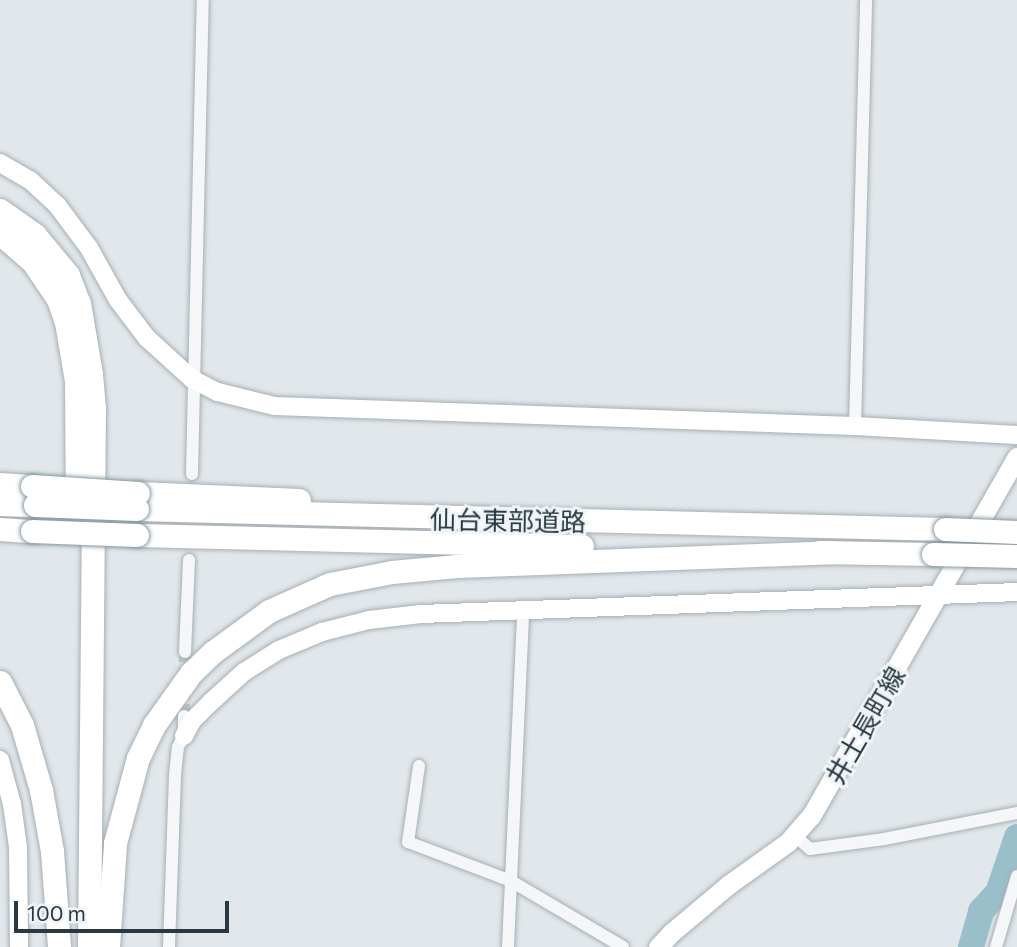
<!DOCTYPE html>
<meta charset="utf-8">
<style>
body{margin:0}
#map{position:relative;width:1017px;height:947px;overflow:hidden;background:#e1e7ea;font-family:Commissioner,"Noto Sans JP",sans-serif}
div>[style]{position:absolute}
.river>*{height:26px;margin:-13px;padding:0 13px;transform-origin:13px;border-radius:13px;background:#9abfcb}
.street-tunnel>*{height:12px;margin-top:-6px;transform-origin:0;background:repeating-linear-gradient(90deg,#bcc4c9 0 12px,transparent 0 18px)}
.roads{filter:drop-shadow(0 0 2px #a6afb5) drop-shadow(0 0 2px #a6afb5)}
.street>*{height:12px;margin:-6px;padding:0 6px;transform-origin:6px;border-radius:6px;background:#f4f6f8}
.secondary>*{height:18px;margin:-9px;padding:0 9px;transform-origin:9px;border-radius:9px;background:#fff}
.primary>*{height:19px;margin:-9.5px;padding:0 9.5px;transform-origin:9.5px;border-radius:9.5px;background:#fff}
.highway>*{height:23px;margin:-11.5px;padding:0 11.5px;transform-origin:11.5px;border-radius:11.5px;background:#fff}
.bridges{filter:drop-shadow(0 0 2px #8898a1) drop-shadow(0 0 2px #8898a1)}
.highway-bridge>*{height:23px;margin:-11.5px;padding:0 11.5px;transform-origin:11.5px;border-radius:11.5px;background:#fff}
span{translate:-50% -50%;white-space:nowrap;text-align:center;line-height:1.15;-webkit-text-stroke:6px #f1f5f7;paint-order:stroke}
.street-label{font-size:26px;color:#283943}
.scale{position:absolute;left:14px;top:901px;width:215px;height:32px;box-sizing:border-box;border:4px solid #283943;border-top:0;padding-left:9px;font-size:21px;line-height:24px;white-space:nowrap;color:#283943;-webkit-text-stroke:5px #f1f5f7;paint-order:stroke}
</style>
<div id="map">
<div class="river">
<div style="left:971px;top:947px;width:37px;rotate:-74deg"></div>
<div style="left:981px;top:911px;width:25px;rotate:-47deg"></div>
<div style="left:998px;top:893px;width:59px;rotate:-71.3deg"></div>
</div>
<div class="street-tunnel">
<div style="left:184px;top:716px;width:64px;rotate:-89.1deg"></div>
</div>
<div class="roads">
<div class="street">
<div style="left:855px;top:426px;width:426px;rotate:-88.5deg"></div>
<div style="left:192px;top:474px;width:474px;rotate:-88.7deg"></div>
<div style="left:185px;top:652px;width:92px;rotate:-87.5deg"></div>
<div style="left:419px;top:766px;width:77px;rotate:98.2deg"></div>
<div style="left:408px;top:842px;width:110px;rotate:20.7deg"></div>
<div style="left:511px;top:881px;width:130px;rotate:30.5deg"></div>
<div style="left:794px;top:835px;width:21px;rotate:41deg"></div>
<div style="left:810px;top:849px;width:75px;rotate:-7.7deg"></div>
<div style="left:884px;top:839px;width:136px;rotate:-11.1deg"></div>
<div style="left:169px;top:947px;width:172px;rotate:-88deg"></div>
<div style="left:175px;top:775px;width:28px;rotate:-84deg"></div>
<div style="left:178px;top:747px;width:13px;rotate:-61deg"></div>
<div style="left:184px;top:736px;width:20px;rotate:-90deg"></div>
<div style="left:508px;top:947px;width:336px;rotate:-87.4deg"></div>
<div style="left:996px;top:947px;width:74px;rotate:-73.5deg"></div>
</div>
<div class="secondary">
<div style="left:0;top:163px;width:34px;rotate:30deg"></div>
<div style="left:30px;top:180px;width:37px;rotate:43deg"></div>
<div style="left:57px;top:205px;width:54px;rotate:53.3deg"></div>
<div style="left:89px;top:248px;width:60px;rotate:60.9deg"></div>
<div style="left:118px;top:300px;width:48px;rotate:52.7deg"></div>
<div style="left:147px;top:338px;width:61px;rotate:42.3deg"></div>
<div style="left:192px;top:379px;width:29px;rotate:27deg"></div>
<div style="left:218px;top:392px;width:58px;rotate:14deg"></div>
<div style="left:274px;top:406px;width:581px;rotate:1.97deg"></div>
<div style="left:855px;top:426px;width:162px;rotate:3.2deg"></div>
<div style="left:184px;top:736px;width:17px;rotate:-62deg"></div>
<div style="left:192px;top:721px;width:27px;rotate:-45deg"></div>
<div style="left:211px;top:702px;width:45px;rotate:-42.3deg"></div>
<div style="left:244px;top:672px;width:41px;rotate:-32.2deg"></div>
<div style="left:279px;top:650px;width:47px;rotate:-22.7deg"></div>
<div style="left:322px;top:632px;width:49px;rotate:-14.3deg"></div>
<div style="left:369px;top:620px;width:52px;rotate:-6.6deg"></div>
<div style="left:421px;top:614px;width:596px;rotate:-2.11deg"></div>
<div style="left:0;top:760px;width:46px;rotate:74.7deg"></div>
<div style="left:12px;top:804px;width:43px;rotate:82.1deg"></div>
<div style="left:18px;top:847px;width:100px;rotate:89.4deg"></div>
</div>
<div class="primary">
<div style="left:658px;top:947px;width:19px;rotate:-47deg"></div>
<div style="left:671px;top:933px;width:75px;rotate:-40.1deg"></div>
<div style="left:728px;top:885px;width:74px;rotate:-35.6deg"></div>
<div style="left:788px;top:842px;width:35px;rotate:-49deg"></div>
<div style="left:811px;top:816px;width:414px;rotate:-60.2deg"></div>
</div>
<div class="highway">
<div style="left:0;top:210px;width:43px;rotate:35.5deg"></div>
<div style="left:35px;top:235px;width:52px;rotate:50.5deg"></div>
<div style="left:68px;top:275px;width:30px;rotate:69deg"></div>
<div style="left:79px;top:303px;width:72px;rotate:80.4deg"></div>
<div style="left:91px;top:374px;width:34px;rotate:85deg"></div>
<div style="left:94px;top:408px;width:539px;rotate:90.53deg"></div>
<div style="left:0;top:233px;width:44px;rotate:41.3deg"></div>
<div style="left:33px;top:262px;width:45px;rotate:56deg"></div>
<div style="left:58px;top:299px;width:24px;rotate:71deg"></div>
<div style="left:66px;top:322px;width:60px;rotate:80.4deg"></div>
<div style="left:76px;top:381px;width:128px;rotate:89.6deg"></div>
<div style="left:0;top:484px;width:32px;rotate:4deg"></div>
<div style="left:138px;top:493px;width:161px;rotate:2.5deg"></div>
<div style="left:0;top:504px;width:35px;rotate:2deg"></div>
<div style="left:137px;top:509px;width:808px;rotate:1.42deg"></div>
<div style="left:0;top:529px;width:32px;rotate:4deg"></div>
<div style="left:137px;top:535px;width:445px;rotate:1.4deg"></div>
<div style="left:819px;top:552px;width:114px;rotate:1deg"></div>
<div style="left:0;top:682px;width:48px;rotate:62.9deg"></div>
<div style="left:22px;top:725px;width:68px;rotate:73.7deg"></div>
<div style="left:41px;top:790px;width:62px;rotate:79.8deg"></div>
<div style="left:52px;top:851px;width:96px;rotate:85.8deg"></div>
<div style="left:108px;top:947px;width:104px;rotate:-86.1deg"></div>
<div style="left:115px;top:843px;width:88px;rotate:-74.9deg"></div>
<div style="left:138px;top:758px;width:37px;rotate:-64deg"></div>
<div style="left:154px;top:725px;width:64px;rotate:-54.6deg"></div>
<div style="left:191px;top:673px;width:30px;rotate:-44deg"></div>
<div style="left:213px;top:652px;width:69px;rotate:-36.2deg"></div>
<div style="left:269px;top:611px;width:67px;rotate:-23.9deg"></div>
<div style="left:330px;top:584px;width:63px;rotate:-11deg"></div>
<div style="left:392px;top:572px;width:65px;rotate:-5.3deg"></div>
<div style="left:457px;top:566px;width:376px;rotate:-2.1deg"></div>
</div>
</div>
<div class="bridges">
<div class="highway-bridge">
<div style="left:32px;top:486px;width:106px;rotate:3.8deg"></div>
<div style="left:35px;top:505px;width:102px;rotate:2.2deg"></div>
<div style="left:945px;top:529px;width:72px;rotate:2.4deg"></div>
<div style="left:32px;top:531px;width:105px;rotate:2.2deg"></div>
<div style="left:933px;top:554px;width:84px;rotate:1.4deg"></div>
</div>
</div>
<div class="street-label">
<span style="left:508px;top:520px;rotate:1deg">仙台東部道路</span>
<span style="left:865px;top:725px;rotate:-60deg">井土長町線</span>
</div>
<div class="scale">100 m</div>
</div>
